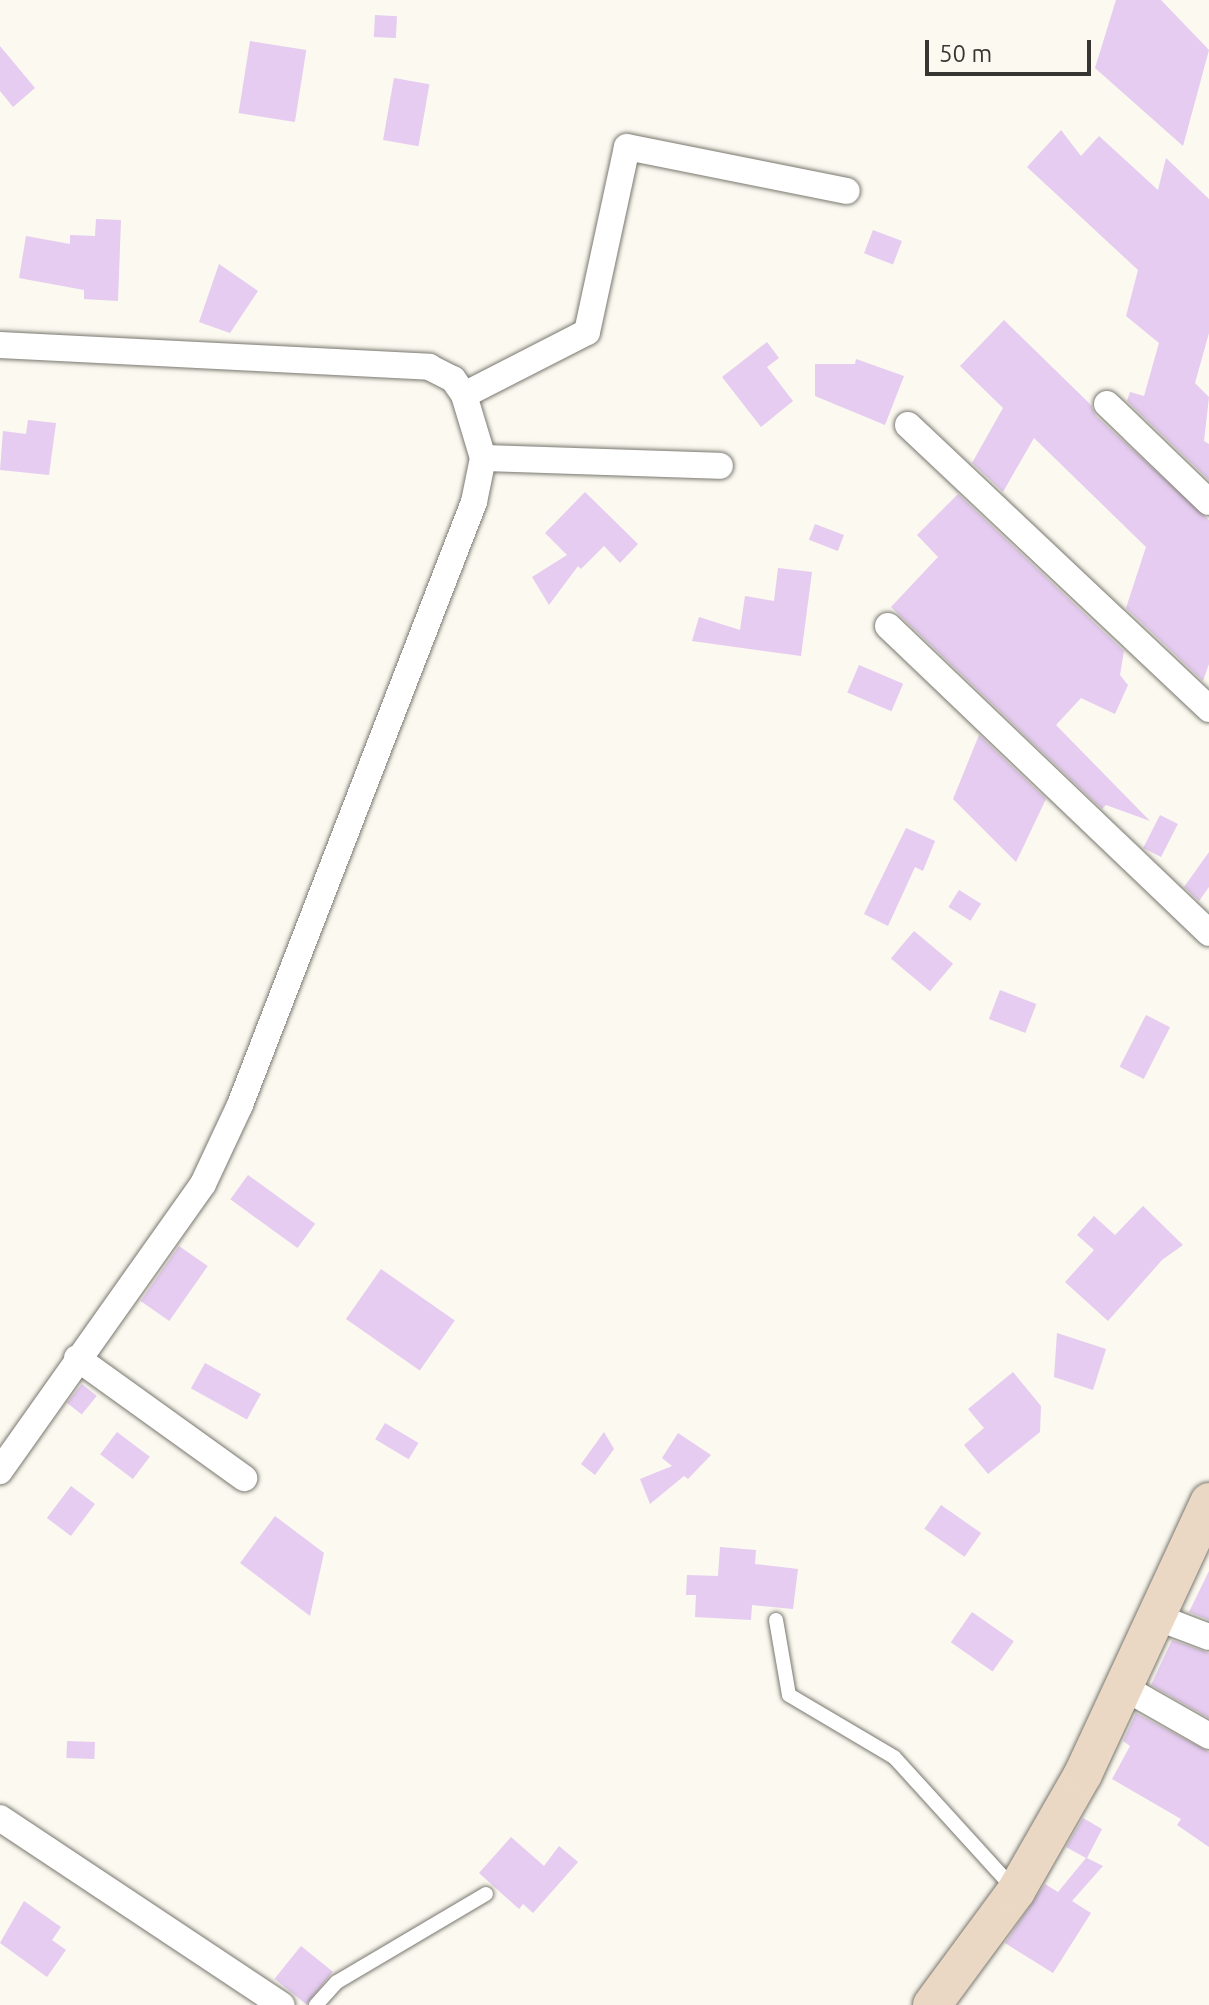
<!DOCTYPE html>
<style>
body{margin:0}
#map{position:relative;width:1209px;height:2005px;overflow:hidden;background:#fbf9f0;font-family:Ubuntu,sans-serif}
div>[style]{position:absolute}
.building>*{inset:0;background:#e5ccf0;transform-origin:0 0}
.roads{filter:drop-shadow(0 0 2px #79776f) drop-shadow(0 0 2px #79776f)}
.service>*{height:14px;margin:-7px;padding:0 7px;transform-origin:7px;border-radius:7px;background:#fff}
.minor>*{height:26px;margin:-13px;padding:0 13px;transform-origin:13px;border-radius:13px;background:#fff}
.secondary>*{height:38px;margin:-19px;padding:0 19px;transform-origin:19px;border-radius:19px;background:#ebd8c4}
span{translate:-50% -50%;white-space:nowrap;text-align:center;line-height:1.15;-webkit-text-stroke:7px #fbf9f0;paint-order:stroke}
.scale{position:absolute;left:925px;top:40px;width:166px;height:36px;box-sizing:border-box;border:4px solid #373633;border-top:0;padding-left:10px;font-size:24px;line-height:28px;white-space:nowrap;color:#373633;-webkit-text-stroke:6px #fbf9f0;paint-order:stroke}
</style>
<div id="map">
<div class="building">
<div style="clip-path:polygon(1116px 0,1161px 0,1209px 50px,1183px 146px,1095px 68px)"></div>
<div style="left:375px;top:15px;width:22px;height:22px;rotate:3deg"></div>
<div style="left:250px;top:41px;width:57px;height:73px;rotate:9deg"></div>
<div style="clip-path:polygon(0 46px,35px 88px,13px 107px,0 91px)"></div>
<div style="left:394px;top:78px;width:36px;height:63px;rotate:10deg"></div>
<div style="clip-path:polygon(1061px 130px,1081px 156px,1099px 136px,1158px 190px,1166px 158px,1209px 199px,1209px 333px,1195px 383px,1209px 397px,1204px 441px,1209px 444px,1209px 480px,1127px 401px,1130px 392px,1144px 396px,1159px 343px,1126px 316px,1138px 270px,1027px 167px)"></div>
<div style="clip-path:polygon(96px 219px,121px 220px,118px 301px,84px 299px,84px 290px,19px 278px,26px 236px,70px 244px,70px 235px,95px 236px)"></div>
<div style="left:873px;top:230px;width:31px;height:25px;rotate:21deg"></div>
<div style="clip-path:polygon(219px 264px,258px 291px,230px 333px,199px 322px)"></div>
<div style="clip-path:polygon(1004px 320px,1091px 405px,1096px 416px,1209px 520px,1209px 664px,1203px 681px,1126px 608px,1146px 547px,1034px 438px,1003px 492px,972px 463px,1003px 408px,960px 366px)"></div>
<div style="clip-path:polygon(767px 342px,779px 358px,767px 367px,793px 401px,761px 427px,722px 377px)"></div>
<div style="clip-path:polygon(856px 359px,904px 376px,885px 425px,815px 396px,815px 364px,855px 364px)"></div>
<div style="clip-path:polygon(28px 420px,56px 423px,49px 475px,0 470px,3px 431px,26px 434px)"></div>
<div style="clip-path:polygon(585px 492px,638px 544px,620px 563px,604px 546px,581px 569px,578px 566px,549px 605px,532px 577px,567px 555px,545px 533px)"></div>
<div style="clip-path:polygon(958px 494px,1124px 651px,1120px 675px,1128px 685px,1115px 714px,1081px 698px,1056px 725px,1150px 821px,1106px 805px,1102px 809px,891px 607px,938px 557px,917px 535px)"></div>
<div style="left:815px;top:524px;width:31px;height:17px;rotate:21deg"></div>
<div style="clip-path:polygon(778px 568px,812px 572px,801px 656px,692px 641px,699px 617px,740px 630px,745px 596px,774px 601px)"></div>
<div style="left:859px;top:665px;width:48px;height:30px;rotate:23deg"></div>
<div style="clip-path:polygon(979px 735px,1046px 799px,1016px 862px,953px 799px)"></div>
<div style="left:1160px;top:815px;width:20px;height:37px;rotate:27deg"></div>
<div style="clip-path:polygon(906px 828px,935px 841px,923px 871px,915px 867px,888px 926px,864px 914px)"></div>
<div style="clip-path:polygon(1209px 852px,1209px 887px,1199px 901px,1184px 887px)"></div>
<div style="left:959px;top:890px;width:26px;height:20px;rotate:32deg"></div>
<div style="left:914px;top:931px;width:51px;height:36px;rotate:40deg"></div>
<div style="left:1000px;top:990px;width:39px;height:31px;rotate:21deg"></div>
<div style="left:1146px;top:1015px;width:27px;height:58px;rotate:27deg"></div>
<div style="left:248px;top:1175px;width:83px;height:30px;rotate:36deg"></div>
<div style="clip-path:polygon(1143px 1206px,1183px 1245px,1162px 1260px,1108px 1321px,1065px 1282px,1094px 1250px,1077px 1235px,1094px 1216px,1115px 1235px)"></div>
<div style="left:179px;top:1246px;width:35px;height:67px;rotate:35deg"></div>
<div style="left:381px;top:1269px;width:90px;height:61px;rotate:35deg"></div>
<div style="clip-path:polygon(1057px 1333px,1106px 1349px,1093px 1390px,1054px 1377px)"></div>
<div style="left:205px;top:1363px;width:64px;height:29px;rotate:29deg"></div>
<div style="clip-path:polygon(1013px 1372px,1041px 1406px,1040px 1432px,988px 1474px,964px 1445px,984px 1428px,968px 1409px)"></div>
<div style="left:82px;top:1384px;width:19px;height:24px;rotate:39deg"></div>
<div style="left:385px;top:1423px;width:39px;height:19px;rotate:31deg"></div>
<div style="left:117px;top:1432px;width:41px;height:28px;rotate:37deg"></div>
<div style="clip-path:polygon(604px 1432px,614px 1449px,595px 1475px,581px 1464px)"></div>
<div style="clip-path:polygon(678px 1433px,711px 1455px,688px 1479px,684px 1476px,650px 1504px,640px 1479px,672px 1466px,662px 1458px)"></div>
<div style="left:71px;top:1486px;width:30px;height:40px;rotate:37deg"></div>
<div style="left:941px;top:1505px;width:49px;height:29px;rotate:35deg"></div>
<div style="clip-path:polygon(275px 1516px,324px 1553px,310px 1616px,240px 1563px)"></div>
<div style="clip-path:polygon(720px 1547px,756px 1550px,755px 1564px,798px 1569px,793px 1609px,752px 1605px,751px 1620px,695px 1617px,696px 1595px,686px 1595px,687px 1575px,718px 1576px)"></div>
<div style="clip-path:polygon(1209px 1571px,1209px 1620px,1189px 1612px)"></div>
<div style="left:972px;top:1612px;width:51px;height:37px;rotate:35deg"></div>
<div style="clip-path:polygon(1172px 1640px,1209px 1653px,1209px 1718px,1151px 1685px)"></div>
<div style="clip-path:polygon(1136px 1713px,1209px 1752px,1209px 1847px,1177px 1825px,1181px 1819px,1112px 1779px,1130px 1746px,1123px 1741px)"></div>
<div style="left:67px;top:1741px;width:28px;height:17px;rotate:2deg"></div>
<div style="clip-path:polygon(1083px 1818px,1102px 1829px,1087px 1858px,1103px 1866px,1072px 1901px,1091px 1913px,1053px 1973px,1005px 1943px,1045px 1884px,1058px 1892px,1086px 1858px,1066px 1847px)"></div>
<div style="clip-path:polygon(511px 1837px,544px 1866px,559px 1846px,578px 1862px,533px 1913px,523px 1904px,519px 1909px,479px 1873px)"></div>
<div style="clip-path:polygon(24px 1901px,61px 1927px,52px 1940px,66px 1950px,47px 1977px,0 1943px)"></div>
<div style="left:301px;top:1946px;width:41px;height:42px;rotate:39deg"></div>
</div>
<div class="roads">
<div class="service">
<div style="left:776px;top:1620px;width:76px;rotate:80.2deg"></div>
<div style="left:789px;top:1695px;width:122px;rotate:30.6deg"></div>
<div style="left:894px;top:1757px;width:177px;rotate:47.7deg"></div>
<div style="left:316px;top:2005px;width:31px;rotate:-48deg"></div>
<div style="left:337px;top:1982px;width:173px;rotate:-30.6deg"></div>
</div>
<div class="minor">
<div style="left:0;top:345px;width:430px;rotate:2.9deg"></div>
<div style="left:429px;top:367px;width:27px;rotate:27deg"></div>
<div style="left:453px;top:379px;width:19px;rotate:55deg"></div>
<div style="left:464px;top:395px;width:66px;rotate:73.2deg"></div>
<div style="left:483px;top:458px;width:45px;rotate:101.6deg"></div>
<div style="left:474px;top:502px;width:647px;rotate:111.21deg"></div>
<div style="left:240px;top:1105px;width:87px;rotate:115.1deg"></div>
<div style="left:203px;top:1184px;width:352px;rotate:125.3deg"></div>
<div style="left:464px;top:395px;width:138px;rotate:-27.1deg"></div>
<div style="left:587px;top:332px;width:189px;rotate:-77.8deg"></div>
<div style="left:627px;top:147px;width:224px;rotate:11.3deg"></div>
<div style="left:1107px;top:404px;width:141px;rotate:43.9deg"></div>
<div style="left:908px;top:425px;width:414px;rotate:43.3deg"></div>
<div style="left:483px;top:458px;width:237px;rotate:1.9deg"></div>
<div style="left:888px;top:626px;width:444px;rotate:43.7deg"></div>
<div style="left:77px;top:1358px;width:206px;rotate:35.7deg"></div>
<div style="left:1159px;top:1618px;width:53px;rotate:20.8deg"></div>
<div style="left:1125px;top:1688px;width:97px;rotate:29.7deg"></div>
<div style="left:0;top:1818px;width:338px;rotate:33.6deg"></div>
</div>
<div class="secondary">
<div style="left:932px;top:2005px;width:142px;rotate:-53.6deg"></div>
<div style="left:1016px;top:1891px;width:135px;rotate:-60.2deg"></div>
<div style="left:1083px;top:1774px;width:300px;rotate:-65.1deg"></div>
</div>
</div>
<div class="scale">50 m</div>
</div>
